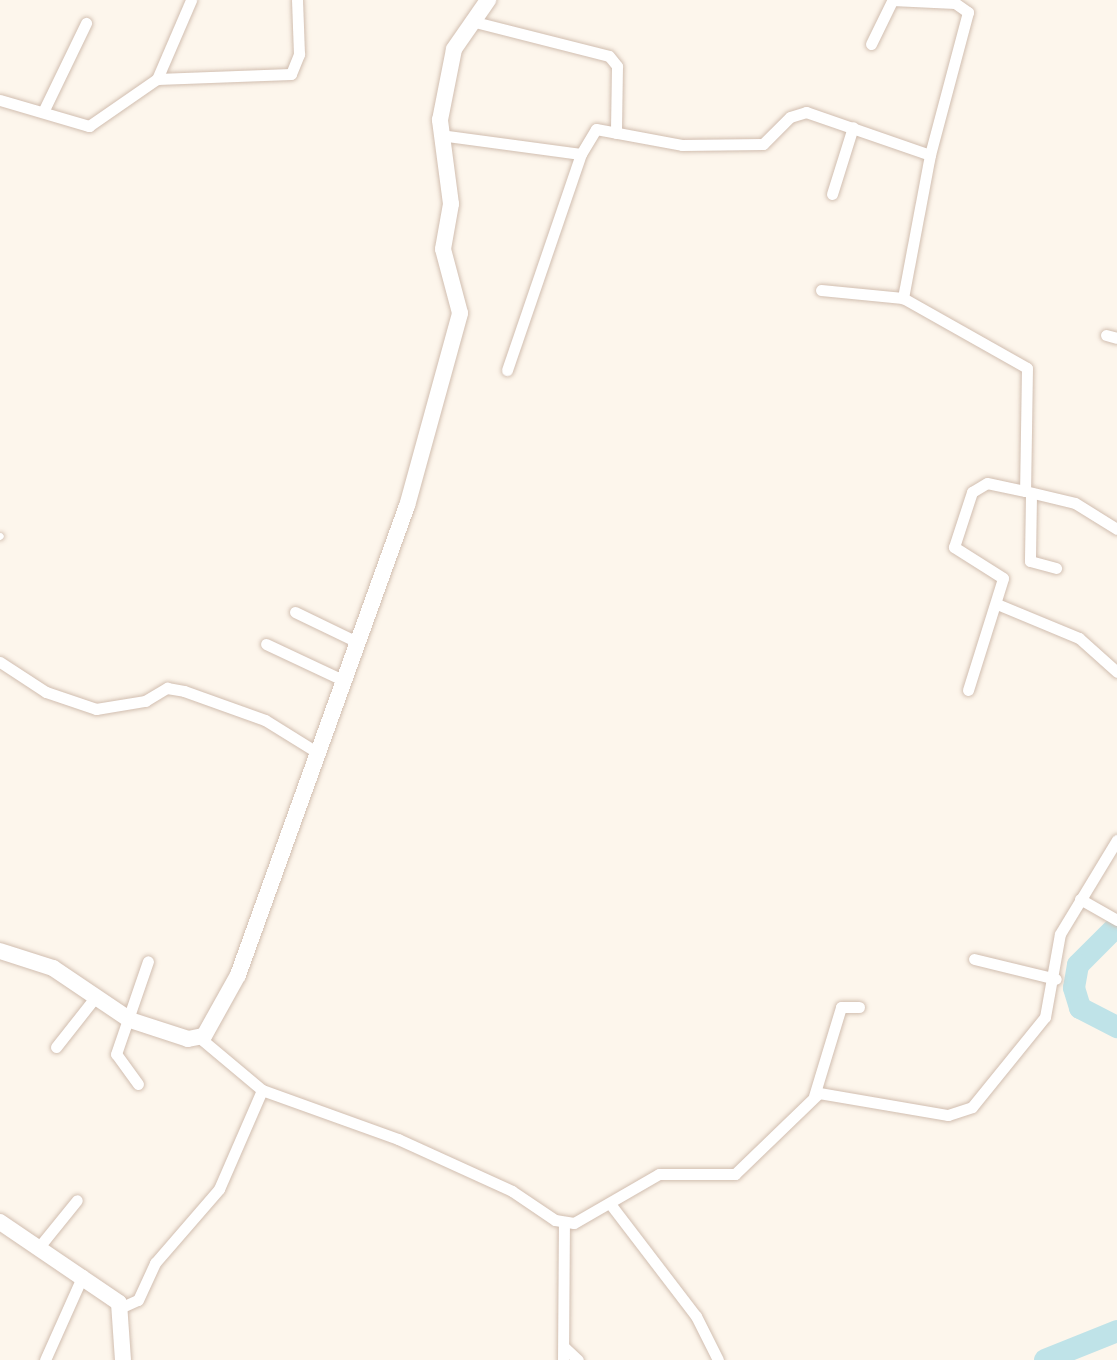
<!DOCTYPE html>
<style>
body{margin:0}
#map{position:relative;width:1117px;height:1360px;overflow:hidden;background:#fdf6ec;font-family:Figtree,sans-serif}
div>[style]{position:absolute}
.river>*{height:22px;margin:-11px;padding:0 11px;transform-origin:11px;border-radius:11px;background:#bfe3e8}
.roads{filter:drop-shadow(0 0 2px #d1beb0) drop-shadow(0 0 2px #d1beb0)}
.lane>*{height:6px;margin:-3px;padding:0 3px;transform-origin:3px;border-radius:3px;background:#fff}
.street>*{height:11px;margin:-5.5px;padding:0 5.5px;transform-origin:5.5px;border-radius:5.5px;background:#fff}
.secondary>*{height:16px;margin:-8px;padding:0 8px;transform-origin:8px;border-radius:8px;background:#fff}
span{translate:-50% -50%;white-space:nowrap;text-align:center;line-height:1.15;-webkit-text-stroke:6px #fffaf3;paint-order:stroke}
</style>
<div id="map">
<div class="river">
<div style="left:1117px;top:926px;width:55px;rotate:135deg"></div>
<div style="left:1078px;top:965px;width:23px;rotate:100deg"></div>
<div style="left:1074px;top:988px;width:21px;rotate:73deg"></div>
<div style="left:1080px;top:1008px;width:42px;rotate:27.2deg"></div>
<div style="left:1045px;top:1360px;width:78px;rotate:-21.9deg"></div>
</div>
<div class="roads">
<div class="lane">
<div style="left:0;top:537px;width:1px;rotate:-45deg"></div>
</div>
<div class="street">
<div style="left:892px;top:0;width:63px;rotate:2.7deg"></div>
<div style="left:955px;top:3px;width:16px;rotate:35deg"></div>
<div style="left:968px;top:12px;width:148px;rotate:104.9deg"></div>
<div style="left:471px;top:21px;width:142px;rotate:14.2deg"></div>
<div style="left:609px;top:56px;width:13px;rotate:51deg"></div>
<div style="left:617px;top:66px;width:67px;rotate:90.9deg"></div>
<div style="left:871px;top:44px;width:48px;rotate:-64deg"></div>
<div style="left:157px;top:79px;width:86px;rotate:-66.7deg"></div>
<div style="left:0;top:100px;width:93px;rotate:16.3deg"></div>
<div style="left:89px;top:126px;width:83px;rotate:-34.7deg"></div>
<div style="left:157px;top:79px;width:134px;rotate:-2.1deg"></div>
<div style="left:291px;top:74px;width:22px;rotate:-68deg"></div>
<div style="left:299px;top:54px;width:54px;rotate:-92.1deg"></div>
<div style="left:43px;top:112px;width:99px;rotate:-64.2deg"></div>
<div style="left:440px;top:135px;width:142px;rotate:7.7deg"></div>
<div style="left:581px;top:154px;width:29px;rotate:-59deg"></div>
<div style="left:596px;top:129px;width:87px;rotate:10.5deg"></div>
<div style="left:682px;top:145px;width:81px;rotate:-0.7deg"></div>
<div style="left:763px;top:144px;width:38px;rotate:-45deg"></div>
<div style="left:790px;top:117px;width:17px;rotate:-17deg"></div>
<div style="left:806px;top:112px;width:131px;rotate:19.1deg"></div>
<div style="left:930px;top:155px;width:146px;rotate:100.7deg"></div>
<div style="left:903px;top:298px;width:142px;rotate:29.4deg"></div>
<div style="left:1027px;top:368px;width:123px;rotate:90.9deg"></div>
<div style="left:1025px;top:491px;width:51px;rotate:13.5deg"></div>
<div style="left:1075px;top:503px;width:49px;rotate:31.8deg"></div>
<div style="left:832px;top:194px;width:70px;rotate:-72.6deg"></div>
<div style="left:821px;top:290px;width:82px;rotate:5.6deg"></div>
<div style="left:1106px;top:335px;width:11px;rotate:15deg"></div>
<div style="left:507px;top:370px;width:228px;rotate:-71.1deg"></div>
<div style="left:1031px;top:495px;width:66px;rotate:90.9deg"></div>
<div style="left:1030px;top:561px;width:27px;rotate:15deg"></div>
<div style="left:997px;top:604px;width:89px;rotate:22.5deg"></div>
<div style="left:1079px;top:638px;width:51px;rotate:41.8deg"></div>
<div style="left:295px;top:612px;width:71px;rotate:25.8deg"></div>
<div style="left:266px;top:644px;width:87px;rotate:25.1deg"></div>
<div style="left:0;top:662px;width:55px;rotate:33.1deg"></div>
<div style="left:46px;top:692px;width:53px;rotate:18.8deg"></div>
<div style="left:96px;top:709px;width:50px;rotate:-9.3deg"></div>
<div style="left:145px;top:701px;width:26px;rotate:-31deg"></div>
<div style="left:167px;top:688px;width:17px;rotate:10deg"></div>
<div style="left:184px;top:691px;width:86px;rotate:19.7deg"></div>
<div style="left:265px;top:720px;width:59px;rotate:31.8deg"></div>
<div style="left:968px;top:690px;width:117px;rotate:-72.6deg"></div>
<div style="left:1003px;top:578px;width:58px;rotate:-147.7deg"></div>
<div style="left:954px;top:547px;width:58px;rotate:-71.9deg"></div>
<div style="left:972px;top:492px;width:17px;rotate:-31deg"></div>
<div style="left:987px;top:483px;width:39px;rotate:12deg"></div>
<div style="left:1080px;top:899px;width:43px;rotate:29.6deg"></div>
<div style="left:974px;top:959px;width:84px;rotate:13.7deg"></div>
<div style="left:200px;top:1038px;width:81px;rotate:40deg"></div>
<div style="left:262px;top:1090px;width:145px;rotate:19.8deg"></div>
<div style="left:398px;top:1139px;width:125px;rotate:24.5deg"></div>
<div style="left:512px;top:1191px;width:52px;rotate:34deg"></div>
<div style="left:555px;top:1220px;width:19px;rotate:9deg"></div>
<div style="left:574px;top:1223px;width:98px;rotate:-30deg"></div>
<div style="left:659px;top:1174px;width:76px"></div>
<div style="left:735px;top:1174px;width:117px;rotate:-44deg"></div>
<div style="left:819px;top:1093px;width:131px;rotate:9.7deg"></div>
<div style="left:948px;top:1115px;width:25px;rotate:-18deg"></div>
<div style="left:972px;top:1107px;width:116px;rotate:-51deg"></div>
<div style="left:1045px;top:1017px;width:84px;rotate:-79.8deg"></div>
<div style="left:1060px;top:934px;width:110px;rotate:-58.8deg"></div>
<div style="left:56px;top:1047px;width:66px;rotate:-51.7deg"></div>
<div style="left:138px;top:1084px;width:37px;rotate:-126deg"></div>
<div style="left:116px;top:1054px;width:98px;rotate:-71deg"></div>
<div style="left:814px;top:1096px;width:93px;rotate:-73.1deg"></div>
<div style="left:841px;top:1007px;width:18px"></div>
<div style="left:611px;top:1205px;width:140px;rotate:52.6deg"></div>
<div style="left:696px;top:1316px;width:49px;rotate:63.4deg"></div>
<div style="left:39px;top:1247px;width:60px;rotate:-51deg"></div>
<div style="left:122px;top:1307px;width:17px;rotate:-24deg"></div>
<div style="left:138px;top:1300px;width:41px;rotate:-65.3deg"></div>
<div style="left:155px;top:1263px;width:98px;rotate:-49.1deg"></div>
<div style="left:219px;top:1189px;width:108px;rotate:-66.5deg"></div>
<div style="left:564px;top:1347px;width:19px;rotate:43deg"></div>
<div style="left:45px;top:1360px;width:93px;rotate:-65.9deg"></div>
<div style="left:563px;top:1360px;width:136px;rotate:-89.6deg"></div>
</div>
<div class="secondary">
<div style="left:0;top:951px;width:56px;rotate:17.8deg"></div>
<div style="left:53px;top:968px;width:93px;rotate:34deg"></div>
<div style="left:130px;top:1020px;width:61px;rotate:18.1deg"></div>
<div style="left:188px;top:1039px;width:16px;rotate:-11deg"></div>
<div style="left:204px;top:1036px;width:70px;rotate:-60.9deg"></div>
<div style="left:238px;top:975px;width:499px;rotate:-70.2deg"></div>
<div style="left:407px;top:506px;width:200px;rotate:-74.6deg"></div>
<div style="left:460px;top:313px;width:66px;rotate:-104.9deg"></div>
<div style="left:443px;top:249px;width:46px;rotate:-79.9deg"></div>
<div style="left:451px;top:204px;width:85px;rotate:-97.5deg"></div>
<div style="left:440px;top:120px;width:72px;rotate:-78.8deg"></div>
<div style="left:454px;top:49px;width:60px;rotate:-55.2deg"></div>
<div style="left:0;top:1222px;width:144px;rotate:34.2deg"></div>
<div style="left:119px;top:1303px;width:57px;rotate:86deg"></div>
</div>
</div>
</div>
